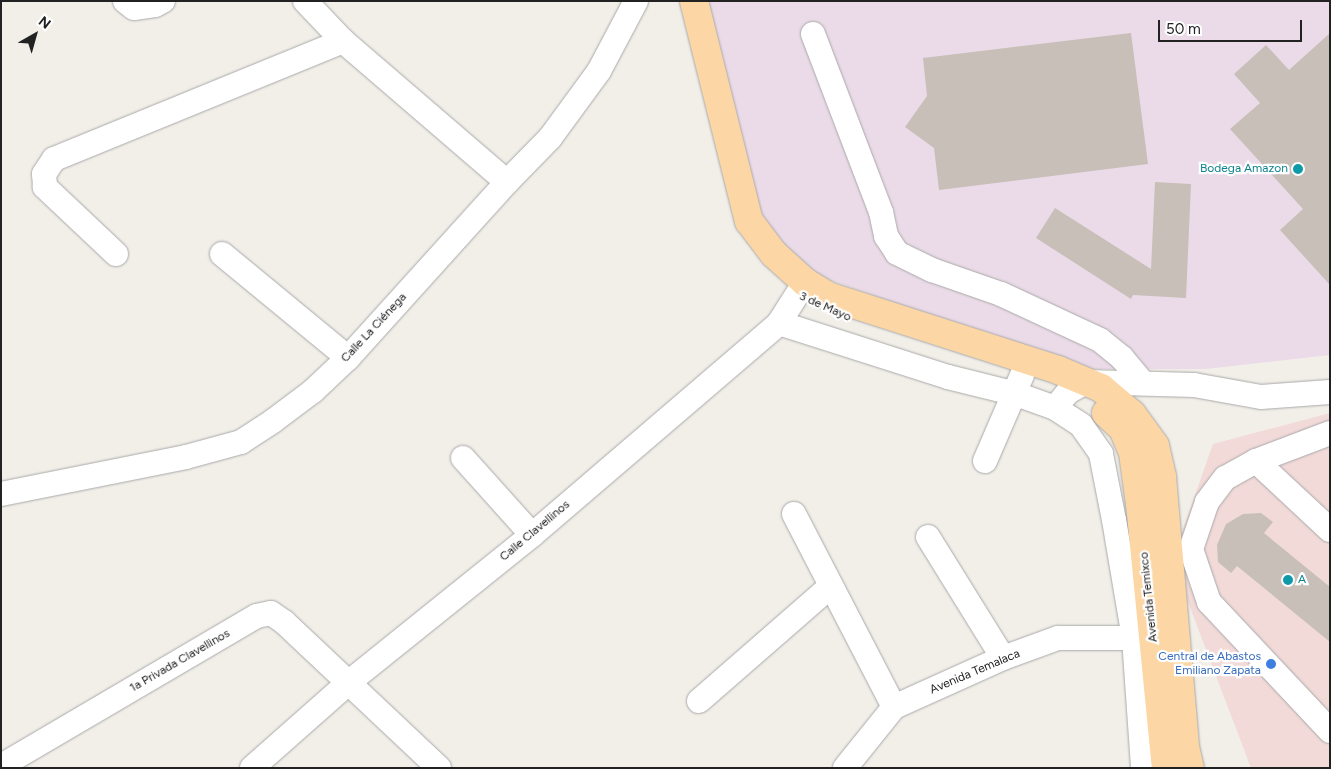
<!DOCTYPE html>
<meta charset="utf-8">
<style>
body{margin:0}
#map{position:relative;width:1331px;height:769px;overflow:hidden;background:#f2efe9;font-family:Figtree,sans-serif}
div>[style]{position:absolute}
.commercial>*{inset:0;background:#f2dad9}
.industrial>*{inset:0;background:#ebdbe8}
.building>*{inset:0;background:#c7bfb8}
.roads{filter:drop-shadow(0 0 1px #a9a9a9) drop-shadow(0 0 1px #a9a9a9)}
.minor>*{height:24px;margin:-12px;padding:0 12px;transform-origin:12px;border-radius:12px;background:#fff}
.major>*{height:28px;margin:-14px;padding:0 14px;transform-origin:14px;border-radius:14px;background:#fcd6a4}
.dots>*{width:14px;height:14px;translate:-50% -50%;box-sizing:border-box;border:2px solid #fff;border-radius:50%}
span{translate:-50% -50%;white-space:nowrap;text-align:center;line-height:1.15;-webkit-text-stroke:4.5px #fff;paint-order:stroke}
.culture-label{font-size:12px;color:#0d838f}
.right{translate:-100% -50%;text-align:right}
.left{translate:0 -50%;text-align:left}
.street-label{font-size:12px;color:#222}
.shop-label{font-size:12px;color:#366cbe}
.frame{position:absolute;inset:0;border:2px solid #222;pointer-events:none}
.north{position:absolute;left:10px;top:10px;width:50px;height:50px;-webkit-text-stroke:4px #fff;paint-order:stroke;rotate:38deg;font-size:14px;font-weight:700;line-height:20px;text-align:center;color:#222}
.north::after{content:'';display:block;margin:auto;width:18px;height:22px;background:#222;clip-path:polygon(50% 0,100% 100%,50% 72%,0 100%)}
.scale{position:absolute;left:1158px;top:20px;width:144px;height:22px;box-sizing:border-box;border:2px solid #222;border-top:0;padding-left:6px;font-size:15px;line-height:18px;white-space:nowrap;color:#222;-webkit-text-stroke:4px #fff;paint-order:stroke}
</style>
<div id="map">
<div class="commercial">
<div style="clip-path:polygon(1330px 413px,1330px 768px,1251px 768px,1172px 560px,1213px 444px)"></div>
</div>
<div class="industrial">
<div style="clip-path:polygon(704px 1px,1330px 1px,1330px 355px,1206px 369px,1083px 369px,807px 272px,759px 213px)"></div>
</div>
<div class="building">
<div style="clip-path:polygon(1131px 33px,1148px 164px,939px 190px,934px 148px,905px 127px,927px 96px,923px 58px)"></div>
<div style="clip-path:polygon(1330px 33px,1330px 285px,1280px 230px,1303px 209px,1230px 129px,1260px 103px,1234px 74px,1266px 45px,1289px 70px)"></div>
<div style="clip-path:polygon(1155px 182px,1191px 184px,1186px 298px,1133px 295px,1131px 299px,1036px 238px,1055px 208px,1151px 269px)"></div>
<div style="clip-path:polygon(1261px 513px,1273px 522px,1264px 533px,1330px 587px,1330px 642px,1237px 566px,1231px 573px,1218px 562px,1217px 545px,1226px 524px,1243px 514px)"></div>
</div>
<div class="roads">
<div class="minor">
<div style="left:125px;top:1px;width:11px;rotate:38deg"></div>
<div style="left:134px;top:8px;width:21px;rotate:-8deg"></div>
<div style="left:155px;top:5px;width:9px;rotate:-27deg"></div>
<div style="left:305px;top:1px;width:55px;rotate:46.5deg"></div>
<div style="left:343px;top:41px;width:216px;rotate:40.7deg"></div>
<div style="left:813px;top:34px;width:191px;rotate:69.1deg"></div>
<div style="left:881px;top:212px;width:25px;rotate:78deg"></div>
<div style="left:886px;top:236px;width:20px;rotate:57deg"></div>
<div style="left:897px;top:253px;width:39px;rotate:26deg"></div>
<div style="left:932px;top:270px;width:73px;rotate:19.2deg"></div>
<div style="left:1001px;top:294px;width:109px;rotate:24.9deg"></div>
<div style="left:1100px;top:340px;width:28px;rotate:39deg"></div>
<div style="left:1122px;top:358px;width:33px;rotate:50deg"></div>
<div style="left:116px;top:254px;width:98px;rotate:-136.7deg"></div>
<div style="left:45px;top:187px;width:13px;rotate:-94deg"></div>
<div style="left:44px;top:174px;width:18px;rotate:-56deg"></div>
<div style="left:54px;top:159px;width:312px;rotate:-22.2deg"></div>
<div style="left:222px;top:254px;width:163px;rotate:39.5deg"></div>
<div style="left:779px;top:323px;width:177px;rotate:17.7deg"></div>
<div style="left:948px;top:377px;width:70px;rotate:14deg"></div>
<div style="left:1016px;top:394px;width:41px;rotate:19.7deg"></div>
<div style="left:1055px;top:408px;width:31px;rotate:33deg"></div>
<div style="left:1081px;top:425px;width:35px;rotate:55deg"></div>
<div style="left:1101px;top:454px;width:67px;rotate:78.9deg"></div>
<div style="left:1114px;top:520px;width:120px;rotate:80.4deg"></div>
<div style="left:1134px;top:638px;width:130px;rotate:86deg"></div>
<div style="left:1055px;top:408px;width:21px;rotate:-51deg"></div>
<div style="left:1068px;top:392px;width:21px;rotate:-29deg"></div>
<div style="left:1086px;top:382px;width:108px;rotate:1.6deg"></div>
<div style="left:1194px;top:385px;width:68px;rotate:10.2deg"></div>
<div style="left:1261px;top:397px;width:69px;rotate:-4.1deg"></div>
<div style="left:1330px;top:433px;width:79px;rotate:159.3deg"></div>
<div style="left:1256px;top:461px;width:35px;rotate:151deg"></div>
<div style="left:1225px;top:478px;width:30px;rotate:127deg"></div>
<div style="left:1207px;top:502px;width:50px;rotate:108.8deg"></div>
<div style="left:1191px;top:549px;width:56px;rotate:71.2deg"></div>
<div style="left:1209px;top:602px;width:177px;rotate:46.8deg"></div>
<div style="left:463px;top:458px;width:103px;rotate:48.1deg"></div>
<div style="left:985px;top:461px;width:94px;rotate:-66.7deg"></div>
<div style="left:1256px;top:461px;width:101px;rotate:43deg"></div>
<div style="left:1px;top:494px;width:189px;rotate:-11.3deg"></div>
<div style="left:186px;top:457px;width:57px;rotate:-15.3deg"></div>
<div style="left:241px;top:442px;width:38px;rotate:-33deg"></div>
<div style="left:273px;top:421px;width:50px;rotate:-36.9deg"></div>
<div style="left:313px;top:391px;width:48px;rotate:-43.3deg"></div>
<div style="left:348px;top:358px;width:237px;rotate:-47.9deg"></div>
<div style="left:507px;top:182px;width:62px;rotate:-45.7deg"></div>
<div style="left:550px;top:138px;width:83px;rotate:-53.8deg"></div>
<div style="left:599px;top:71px;width:79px;rotate:-62.1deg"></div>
<div style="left:794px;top:514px;width:217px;rotate:62.6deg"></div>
<div style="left:928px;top:537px;width:142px;rotate:58.2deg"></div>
<div style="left:699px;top:701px;width:175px;rotate:-41.1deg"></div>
<div style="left:1px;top:766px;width:297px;rotate:-30.4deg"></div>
<div style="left:257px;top:616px;width:14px;rotate:-12deg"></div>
<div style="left:271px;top:613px;width:16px;rotate:35deg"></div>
<div style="left:284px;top:622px;width:213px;rotate:43.3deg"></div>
<div style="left:252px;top:768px;width:128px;rotate:-41.5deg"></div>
<div style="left:348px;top:683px;width:236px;rotate:-38.8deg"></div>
<div style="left:532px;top:535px;width:326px;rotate:-40.6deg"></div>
<div style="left:779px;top:323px;width:49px;rotate:-57.6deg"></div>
<div style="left:845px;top:768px;width:78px;rotate:-51.2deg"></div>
<div style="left:894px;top:707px;width:120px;rotate:-24.2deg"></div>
<div style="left:1003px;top:658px;width:59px;rotate:-20deg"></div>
<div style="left:1058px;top:638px;width:76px"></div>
</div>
<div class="major">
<div style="left:694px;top:1px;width:227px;rotate:76deg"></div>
<div style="left:749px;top:221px;width:41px;rotate:52.9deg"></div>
<div style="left:774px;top:254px;width:42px;rotate:42.1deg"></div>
<div style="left:805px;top:282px;width:27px;rotate:31deg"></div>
<div style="left:828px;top:296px;width:242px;rotate:17.8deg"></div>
<div style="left:1058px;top:370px;width:47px;rotate:22.7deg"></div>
<div style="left:1101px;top:388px;width:40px;rotate:40deg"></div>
<div style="left:1132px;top:414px;width:39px;rotate:54deg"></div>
<div style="left:1155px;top:446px;width:32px;rotate:77deg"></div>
<div style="left:1162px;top:477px;width:271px;rotate:85.1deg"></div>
<div style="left:1185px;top:747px;width:22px;rotate:77deg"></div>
<div style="left:1106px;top:413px;width:23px;rotate:43deg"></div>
<div style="left:1123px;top:429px;width:26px;rotate:67deg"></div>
<div style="left:1133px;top:453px;width:51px;rotate:82.2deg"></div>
<div style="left:1140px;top:504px;width:265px;rotate:84.4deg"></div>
</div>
</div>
<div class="dots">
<div style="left:1298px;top:169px;background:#0f9aa8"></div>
<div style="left:1288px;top:580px;background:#0f9aa8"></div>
<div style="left:1271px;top:664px;background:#3f7fe0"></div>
</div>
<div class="culture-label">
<span class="right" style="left:1288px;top:169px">Bodega Amazon</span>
<span class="left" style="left:1298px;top:580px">A</span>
</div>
<div class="street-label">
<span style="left:825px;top:307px;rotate:24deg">3 de Mayo</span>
<span style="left:374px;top:328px;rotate:-47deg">Calle La Ciénega</span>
<span style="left:535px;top:531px;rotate:-40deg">Calle Clavellinos</span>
<span style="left:1149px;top:597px;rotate:-96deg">Avenida Temixco</span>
<span style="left:180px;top:661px;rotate:-30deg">1a Privada Clavellinos</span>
<span style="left:975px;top:672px;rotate:-23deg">Avenida Temalaca</span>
</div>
<div class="shop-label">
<span class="right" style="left:1261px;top:664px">Central de Abastos<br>Emiliano Zapata</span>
</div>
<div class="frame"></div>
<div class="north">N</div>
<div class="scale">50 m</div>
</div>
